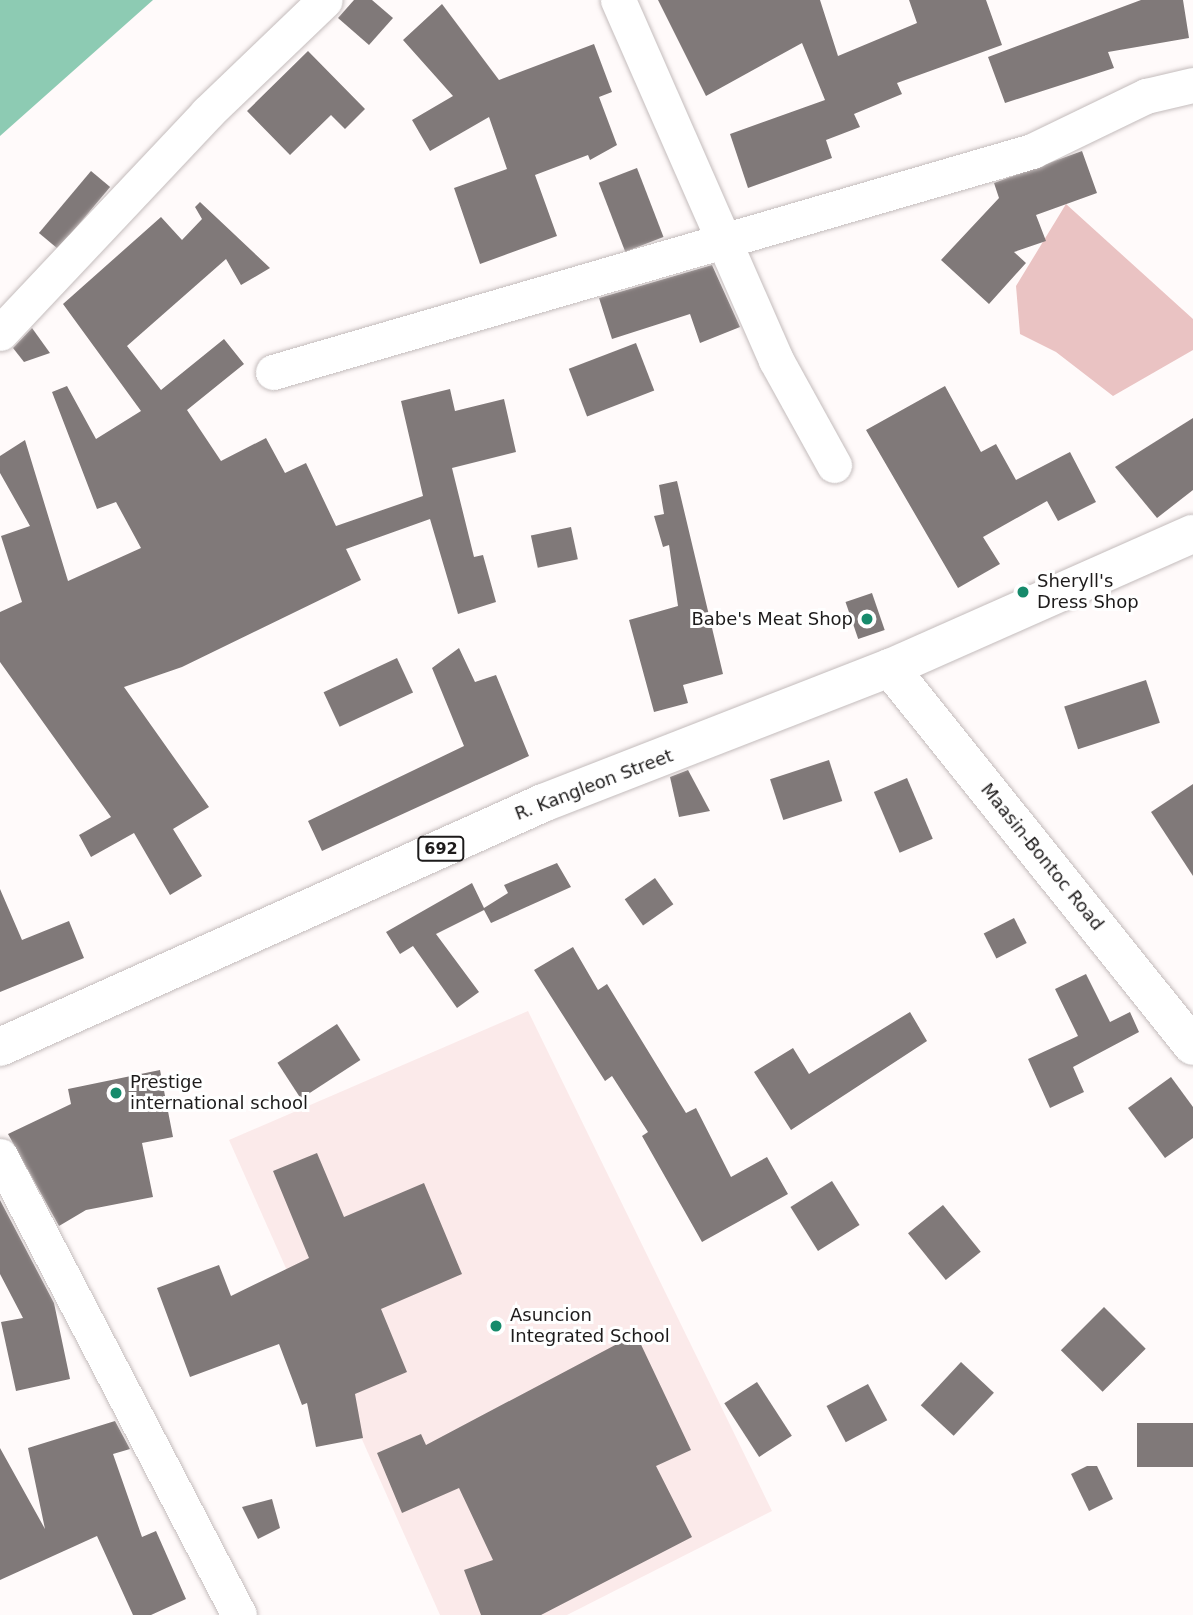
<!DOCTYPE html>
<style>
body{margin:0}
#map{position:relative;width:1193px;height:1615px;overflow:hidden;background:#fffafa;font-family:"DejaVu Sans",sans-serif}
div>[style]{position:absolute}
.built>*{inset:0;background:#fbeaea}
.green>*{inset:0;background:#eac3c3}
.water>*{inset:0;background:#8dcbb3}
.building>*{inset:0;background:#807979;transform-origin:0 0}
.roads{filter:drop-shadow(0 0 2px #c4bcbc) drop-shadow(0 0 2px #c4bcbc)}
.minor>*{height:35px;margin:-17.5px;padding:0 17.5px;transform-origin:17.5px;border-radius:17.5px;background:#fff}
.major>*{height:38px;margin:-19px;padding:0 19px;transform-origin:19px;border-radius:19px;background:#fff}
.dots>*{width:19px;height:19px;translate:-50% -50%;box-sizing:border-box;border:4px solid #fff;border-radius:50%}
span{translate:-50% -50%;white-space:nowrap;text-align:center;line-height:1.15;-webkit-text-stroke:6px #fff;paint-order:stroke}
.shield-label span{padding:2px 5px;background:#fff;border:2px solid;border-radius:5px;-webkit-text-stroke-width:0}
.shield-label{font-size:16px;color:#1d1b1b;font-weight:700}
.poi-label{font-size:18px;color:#1d1b1b}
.left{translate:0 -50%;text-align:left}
.right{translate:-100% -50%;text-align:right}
.street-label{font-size:18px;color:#1d1b1b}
</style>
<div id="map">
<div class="built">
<div style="clip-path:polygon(528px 1011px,772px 1511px,567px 1615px,440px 1615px,229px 1140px)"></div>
</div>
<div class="green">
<div style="clip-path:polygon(1066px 204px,1193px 319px,1193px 350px,1113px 396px,1056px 352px,1020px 334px,1016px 286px)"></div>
</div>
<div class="water">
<div style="clip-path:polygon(0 0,153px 0,0 136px)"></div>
</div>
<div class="building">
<div style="clip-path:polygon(354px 0,372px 0,393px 18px,369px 45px,338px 18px)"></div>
<div style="clip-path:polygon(658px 0,820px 0,838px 56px,917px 23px,909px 0,986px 0,1002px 45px,897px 83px,902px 94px,854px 114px,860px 127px,826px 140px,832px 158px,748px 188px,730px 134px,825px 100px,802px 43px,706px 96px)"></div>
<div style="clip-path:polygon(1141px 0,1183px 0,1189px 38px,1108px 52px,1114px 68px,1005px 103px,988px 57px)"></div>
<div style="clip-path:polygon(442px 4px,499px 80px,594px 44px,612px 92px,599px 97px,617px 145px,590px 160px,588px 155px,535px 175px,557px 236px,480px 264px,454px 188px,507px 169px,489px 117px,430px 151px,412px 120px,453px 96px,403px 40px)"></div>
<div style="clip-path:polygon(308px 51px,365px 109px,345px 129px,331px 115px,290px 155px,247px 111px)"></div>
<div style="clip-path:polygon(1082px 151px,1097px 193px,1036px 215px,1046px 241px,1014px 252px,1026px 263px,989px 304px,941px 260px,999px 198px,994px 183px)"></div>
<div style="left:637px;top:168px;width:74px;height:41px;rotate:69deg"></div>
<div style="left:91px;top:171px;width:25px;height:81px;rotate:40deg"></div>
<div style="clip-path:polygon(200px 202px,270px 268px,241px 285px,226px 259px,127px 346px,161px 390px,224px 339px,244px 364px,187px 410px,221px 461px,266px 438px,285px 473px,306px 463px,336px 526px,423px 496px,401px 401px,450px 389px,455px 411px,504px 399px,516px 452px,452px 468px,474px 557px,483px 555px,496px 602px,458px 614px,430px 519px,346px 549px,361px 580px,182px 667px,124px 687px,209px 807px,173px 829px,202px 876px,170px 895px,134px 833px,91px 857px,79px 835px,111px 817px,0 662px,0 612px,22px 602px,1px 536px,30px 526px,0 473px,0 456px,25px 440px,68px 581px,141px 548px,116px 502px,97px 509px,52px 392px,67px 386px,96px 439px,141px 411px,63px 304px,161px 217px,182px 240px,202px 219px,195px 207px)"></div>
<div style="clip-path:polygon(712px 265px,740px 327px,700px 343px,690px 314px,612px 339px,599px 298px)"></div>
<div style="clip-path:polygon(32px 328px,50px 353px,24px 362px,13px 348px)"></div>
<div style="left:636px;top:343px;width:51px;height:72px;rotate:69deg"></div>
<div style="clip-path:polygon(945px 386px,981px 452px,996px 444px,1016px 480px,1070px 452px,1096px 502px,1058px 521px,1047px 501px,983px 537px,1000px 564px,958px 588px,866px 430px)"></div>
<div style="clip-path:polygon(1193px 418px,1193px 490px,1157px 518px,1115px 467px)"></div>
<div style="clip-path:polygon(677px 481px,723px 674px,683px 685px,688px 703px,654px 712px,629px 620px,678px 606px,669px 545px,663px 547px,654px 516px,664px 514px,659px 485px)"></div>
<div style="left:571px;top:527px;width:33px;height:41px;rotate:78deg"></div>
<div style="left:872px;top:593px;width:39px;height:28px;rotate:71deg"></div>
<div style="clip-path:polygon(459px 648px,475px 682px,496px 675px,529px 756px,322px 851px,308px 821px,464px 746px,432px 668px)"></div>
<div style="left:397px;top:658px;width:38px;height:81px;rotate:65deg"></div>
<div style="left:1146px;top:680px;width:45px;height:86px;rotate:72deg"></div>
<div style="left:829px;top:760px;width:43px;height:62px;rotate:72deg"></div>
<div style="clip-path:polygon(688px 770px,710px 811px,679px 817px,670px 777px)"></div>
<div style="left:907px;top:778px;width:66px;height:36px;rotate:67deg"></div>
<div style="clip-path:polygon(1193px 784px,1193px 876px,1151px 812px)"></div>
<div style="clip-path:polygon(557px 863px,571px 887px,491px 923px,484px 910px,436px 934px,479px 992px,457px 1008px,413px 946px,400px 954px,386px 932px,472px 883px,484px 908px,508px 893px,504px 885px)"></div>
<div style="left:655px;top:878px;width:32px;height:37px;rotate:55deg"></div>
<div style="clip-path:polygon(0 889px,22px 940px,69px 921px,84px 958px,0 992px)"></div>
<div style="left:1014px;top:918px;width:28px;height:34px;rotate:63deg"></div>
<div style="clip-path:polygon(573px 947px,598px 990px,607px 984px,686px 1113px,696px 1108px,731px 1177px,767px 1157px,788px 1194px,702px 1242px,642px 1136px,648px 1132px,612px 1076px,605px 1081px,534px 970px)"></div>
<div style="clip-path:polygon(1086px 974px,1110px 1022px,1130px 1012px,1139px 1032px,1073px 1067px,1084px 1092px,1050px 1108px,1028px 1059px,1078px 1036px,1055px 989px)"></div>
<div style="clip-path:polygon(910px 1012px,927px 1041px,791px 1130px,754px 1072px,793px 1048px,809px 1074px)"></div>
<div style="left:337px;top:1024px;width:43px;height:71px;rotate:57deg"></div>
<div style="clip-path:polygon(160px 1070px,173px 1137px,142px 1143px,153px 1197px,86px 1210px,59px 1226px,8px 1134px,71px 1104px,68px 1089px)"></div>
<div style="clip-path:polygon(1171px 1077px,1193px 1107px,1193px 1138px,1165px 1158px,1128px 1108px)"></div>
<div style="clip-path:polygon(317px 1153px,344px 1217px,424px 1183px,462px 1274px,381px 1309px,407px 1372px,355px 1394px,363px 1438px,316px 1447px,307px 1403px,302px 1405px,279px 1344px,190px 1377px,157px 1288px,219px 1265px,231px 1296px,309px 1258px,273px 1171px)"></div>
<div style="left:832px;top:1181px;width:52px;height:49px;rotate:58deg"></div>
<div style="clip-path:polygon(0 1200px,54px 1303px,70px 1379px,16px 1391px,1px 1322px,23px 1318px,0 1274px)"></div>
<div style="left:943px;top:1205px;width:60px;height:45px;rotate:51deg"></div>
<div style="left:1104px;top:1307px;width:59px;height:61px;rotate:45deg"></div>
<div style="clip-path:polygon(636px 1334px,691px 1450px,656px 1466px,692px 1537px,541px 1615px,481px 1615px,464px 1570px,493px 1560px,459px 1488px,402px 1513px,377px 1453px,421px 1434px,426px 1445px)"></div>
<div style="left:961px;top:1362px;width:45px;height:59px;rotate:43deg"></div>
<div style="left:757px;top:1382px;width:64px;height:39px;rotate:57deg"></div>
<div style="left:868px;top:1384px;width:41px;height:47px;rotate:62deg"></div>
<div style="clip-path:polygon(115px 1421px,130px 1449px,113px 1454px,142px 1537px,156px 1531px,186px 1599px,151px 1615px,133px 1615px,97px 1536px,0 1580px,0 1448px,45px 1529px,28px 1448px)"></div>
<div style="left:1193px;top:1423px;width:44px;height:56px;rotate:90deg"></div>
<div style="clip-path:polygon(1087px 1466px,1097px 1466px,1113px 1499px,1089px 1511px,1071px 1474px)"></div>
<div style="clip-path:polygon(272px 1499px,280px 1528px,258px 1539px,242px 1507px)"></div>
</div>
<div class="roads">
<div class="minor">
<div style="left:618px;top:0;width:393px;rotate:66.3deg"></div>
<div style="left:776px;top:360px;width:120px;rotate:61.1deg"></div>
<div style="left:0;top:333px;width:302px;rotate:-46.7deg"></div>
<div style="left:207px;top:113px;width:163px;rotate:-43.8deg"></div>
<div style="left:273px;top:372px;width:791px;rotate:-16.23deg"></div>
<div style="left:1032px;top:151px;width:127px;rotate:-25.8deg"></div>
<div style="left:1146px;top:96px;width:48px;rotate:-13.2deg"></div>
<div style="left:0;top:1156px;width:517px;rotate:62.49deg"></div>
</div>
<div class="major">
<div style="left:890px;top:668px;width:484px;rotate:51.3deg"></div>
<div style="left:0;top:1047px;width:595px;rotate:-24.2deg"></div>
<div style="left:543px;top:803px;width:372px;rotate:-21.3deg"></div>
<div style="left:890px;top:668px;width:331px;rotate:-23.9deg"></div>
</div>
</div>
<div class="dots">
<div style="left:1023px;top:592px;background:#168a6b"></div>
<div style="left:867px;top:619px;background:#168a6b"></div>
<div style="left:116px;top:1093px;background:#168a6b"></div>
<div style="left:496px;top:1326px;background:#168a6b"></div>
</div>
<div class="shield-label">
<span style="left:441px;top:849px">692</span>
</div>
<div class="poi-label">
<span class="left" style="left:1037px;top:592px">Sheryll's<br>Dress Shop</span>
<span class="right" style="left:853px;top:619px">Babe's Meat Shop</span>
<span class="left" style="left:130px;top:1093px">Prestige<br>international school</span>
<span class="left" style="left:510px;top:1326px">Asuncion<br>Integrated School</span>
</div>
<div class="street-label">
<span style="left:594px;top:785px;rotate:-21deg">R. Kangleon Street</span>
<span style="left:1042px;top:857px;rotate:51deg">Maasin-Bontoc Road</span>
</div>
</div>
